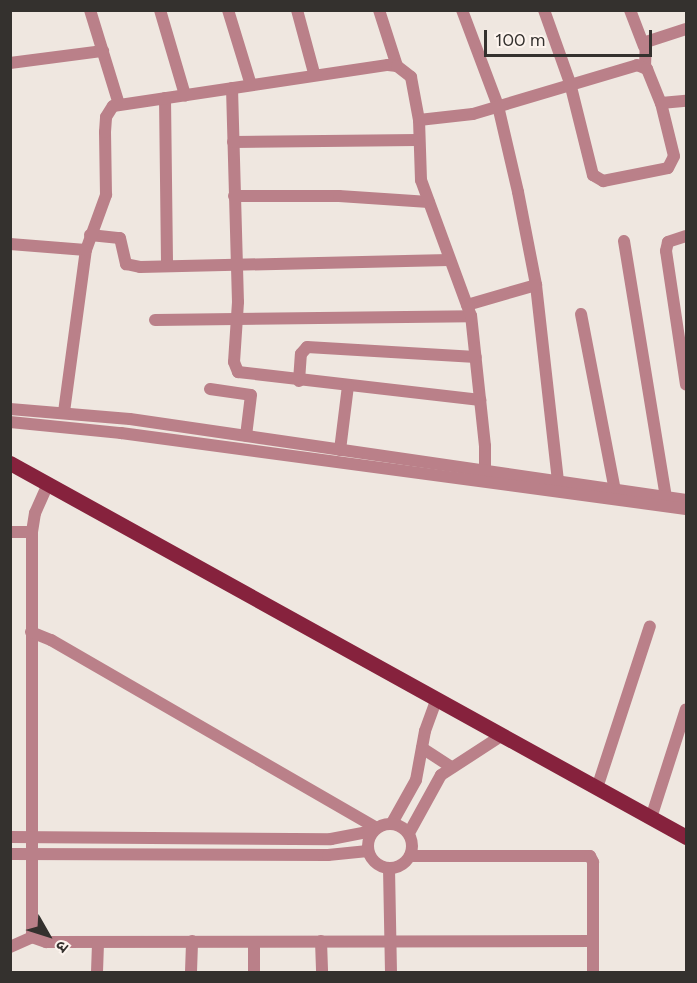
<!DOCTYPE html>
<meta charset="utf-8">
<style>
body{margin:0}
#map{position:relative;width:697px;height:983px;overflow:hidden;background:#efe7e0;font-family:Figtree,"Noto Sans Devanagari",sans-serif}
div>[style]{position:absolute}
.minor>*{height:12px;margin:-6px;padding:0 6px;transform-origin:6px;border-radius:6px;background:#ba8089}
.minor>.ring{margin:-6px;padding:0;box-sizing:content-box;background:none;border:12px solid #ba8089;border-radius:50%}
.tertiary>*{height:12px;margin:-6px;padding:0 6px;transform-origin:6px;border-radius:6px;background:#ba8089}
.primary>*{height:15px;margin:-7.5px;padding:0 7.5px;transform-origin:7.5px;border-radius:7.5px;background:#86223d}
span{translate:-50% -50%;white-space:nowrap;text-align:center;line-height:1.15;-webkit-text-stroke:4.5px #fdf4ee;paint-order:stroke}
.frame{position:absolute;inset:0;border:12px solid #34312e;pointer-events:none}
.north{position:absolute;left:18px;top:905px;width:60px;height:60px;-webkit-text-stroke:4px #fdf4ee;paint-order:stroke;rotate:129deg;font-size:16px;font-weight:700;line-height:24px;text-align:center;color:#34312e}
.north::after{content:'';display:block;margin:auto;width:21px;height:27px;background:#34312e;clip-path:polygon(50% 0,100% 100%,50% 72%,0 100%)}
.scale{position:absolute;left:484px;top:30px;width:168px;height:27px;box-sizing:border-box;border:3px solid #34312e;border-top:0;padding-left:8px;font-size:18px;line-height:21px;white-space:nowrap;color:#34312e;-webkit-text-stroke:4px #fdf4ee;paint-order:stroke}
</style>
<div id="map">
<div class="minor">
<div style="left:90px;top:10px;width:98px;rotate:72.9deg"></div>
<div style="left:160px;top:10px;width:89px;rotate:73.6deg"></div>
<div style="left:228px;top:10px;width:78px;rotate:73deg"></div>
<div style="left:297px;top:10px;width:65px;rotate:74.9deg"></div>
<div style="left:379px;top:10px;width:59px;rotate:72.2deg"></div>
<div style="left:462px;top:10px;width:103px;rotate:69.4deg"></div>
<div style="left:498px;top:106px;width:88px;rotate:76.9deg"></div>
<div style="left:518px;top:192px;width:95px;rotate:79deg"></div>
<div style="left:536px;top:285px;width:198px;rotate:83.6deg"></div>
<div style="left:544px;top:10px;width:77px;rotate:70.4deg"></div>
<div style="left:570px;top:83px;width:95px;rotate:76deg"></div>
<div style="left:593px;top:175px;width:12px;rotate:31deg"></div>
<div style="left:603px;top:181px;width:66px;rotate:-11.3deg"></div>
<div style="left:668px;top:168px;width:13px;rotate:-63deg"></div>
<div style="left:674px;top:156px;width:55px;rotate:-103.8deg"></div>
<div style="left:630px;top:10px;width:39px;rotate:69deg"></div>
<div style="left:10px;top:63px;width:94px;rotate:-7.4deg"></div>
<div style="left:645px;top:67px;width:25px;rotate:-88deg"></div>
<div style="left:646px;top:42px;width:42px;rotate:-18deg"></div>
<div style="left:232px;top:88px;width:214px;rotate:88.4deg"></div>
<div style="left:238px;top:302px;width:60px;rotate:93.8deg"></div>
<div style="left:234px;top:362px;width:11px;rotate:68deg"></div>
<div style="left:238px;top:372px;width:244px;rotate:6.6deg"></div>
<div style="left:165px;top:98px;width:168px;rotate:89.3deg"></div>
<div style="left:233px;top:142px;width:184px;rotate:-0.6deg"></div>
<div style="left:234px;top:196px;width:105px"></div>
<div style="left:339px;top:196px;width:90px;rotate:3.8deg"></div>
<div style="left:90px;top:235px;width:30px;rotate:6deg"></div>
<div style="left:120px;top:238px;width:27px;rotate:77deg"></div>
<div style="left:126px;top:264px;width:14px;rotate:12deg"></div>
<div style="left:140px;top:267px;width:309px;rotate:-1.3deg"></div>
<div style="left:686px;top:236px;width:19px;rotate:162deg"></div>
<div style="left:668px;top:242px;width:9px;rotate:103deg"></div>
<div style="left:666px;top:251px;width:135px;rotate:81.5deg"></div>
<div style="left:624px;top:241px;width:259px;rotate:80.7deg"></div>
<div style="left:10px;top:244px;width:76px;rotate:4.5deg"></div>
<div style="left:467px;top:305px;width:72px;rotate:-16.2deg"></div>
<div style="left:581px;top:314px;width:179px;rotate:79.1deg"></div>
<div style="left:155px;top:320px;width:316px;rotate:-0.7deg"></div>
<div style="left:299px;top:381px;width:27px;rotate:-86deg"></div>
<div style="left:301px;top:354px;width:9px;rotate:-49deg"></div>
<div style="left:307px;top:347px;width:169px;rotate:3.4deg"></div>
<div style="left:210px;top:389px;width:41px;rotate:8.3deg"></div>
<div style="left:251px;top:395px;width:41px;rotate:97deg"></div>
<div style="left:64px;top:412px;width:163px;rotate:-82.3deg"></div>
<div style="left:86px;top:250px;width:59px;rotate:-70deg"></div>
<div style="left:106px;top:195px;width:63px;rotate:-90.9deg"></div>
<div style="left:105px;top:132px;width:15px;rotate:-86deg"></div>
<div style="left:106px;top:117px;width:13px;rotate:-58deg"></div>
<div style="left:113px;top:106px;width:278px;rotate:-8.5deg"></div>
<div style="left:388px;top:65px;width:9px;rotate:6deg"></div>
<div style="left:397px;top:66px;width:18px;rotate:38deg"></div>
<div style="left:411px;top:77px;width:44px;rotate:79.5deg"></div>
<div style="left:340px;top:450px;width:64px;rotate:-82.9deg"></div>
<div style="left:485px;top:481px;width:35px;rotate:-90deg"></div>
<div style="left:485px;top:446px;width:131px;rotate:-96.1deg"></div>
<div style="left:471px;top:316px;width:145px;rotate:-110.2deg"></div>
<div style="left:421px;top:180px;width:60px;rotate:-91.9deg"></div>
<div style="left:419px;top:120px;width:54px;rotate:-6.3deg"></div>
<div style="left:473px;top:114px;width:171px;rotate:-16.6deg"></div>
<div style="left:637px;top:65px;width:11px;rotate:22deg"></div>
<div style="left:647px;top:69px;width:37px;rotate:68deg"></div>
<div style="left:661px;top:103px;width:25px;rotate:-5deg"></div>
<div style="left:48px;top:484px;width:32px;rotate:114deg"></div>
<div style="left:35px;top:513px;width:19px;rotate:99deg"></div>
<div style="left:32px;top:532px;width:405px;rotate:90deg"></div>
<div style="left:32px;top:937px;width:15px;rotate:20deg"></div>
<div style="left:46px;top:942px;width:547px;rotate:-0.1deg"></div>
<div style="left:10px;top:532px;width:22px"></div>
<div style="left:31px;top:632px;width:22px;rotate:22deg"></div>
<div style="left:51px;top:640px;width:375px;rotate:30deg"></div>
<div style="left:422px;top:748px;width:33px;rotate:33deg"></div>
<div style="left:597px;top:788px;width:170px;rotate:-71.9deg"></div>
<div style="left:651px;top:818px;width:114px;rotate:-72.2deg"></div>
<div style="left:392px;top:823px;width:49px;rotate:-60.8deg"></div>
<div style="left:416px;top:780px;width:50px;rotate:-79.6deg"></div>
<div style="left:425px;top:731px;width:33px;rotate:-70deg"></div>
<div class="ring" style="left:368px;top:824px;width:32px;height:32px"></div>
<div style="left:409px;top:833px;width:66px;rotate:-61.1deg"></div>
<div style="left:441px;top:775px;width:72px;rotate:-33deg"></div>
<div style="left:10px;top:837px;width:321px;rotate:0.4deg"></div>
<div style="left:331px;top:839px;width:43px;rotate:-10.8deg"></div>
<div style="left:10px;top:854px;width:318px;rotate:0.2deg"></div>
<div style="left:328px;top:855px;width:40px;rotate:-5.7deg"></div>
<div style="left:410px;top:856px;width:180px"></div>
<div style="left:590px;top:856px;width:7px;rotate:63deg"></div>
<div style="left:593px;top:862px;width:110px;rotate:90deg"></div>
<div style="left:389px;top:868px;width:104px;rotate:88.9deg"></div>
<div style="left:321px;top:941px;width:31px;rotate:88deg"></div>
<div style="left:254px;top:942px;width:30px;rotate:90deg"></div>
<div style="left:10px;top:947px;width:24px;rotate:-24deg"></div>
<div style="left:97px;top:972px;width:30px;rotate:-88deg"></div>
<div style="left:191px;top:972px;width:31px;rotate:-88deg"></div>
</div>
<div class="tertiary">
<div style="left:10px;top:409px;width:120px;rotate:4.8deg"></div>
<div style="left:130px;top:419px;width:562px;rotate:8.29deg"></div>
<div style="left:10px;top:422px;width:112px;rotate:5.7deg"></div>
<div style="left:121px;top:433px;width:570px;rotate:7.66deg"></div>
</div>
<div class="primary">
<div style="left:10px;top:463px;width:773px;rotate:28.95deg"></div>
</div>
<div class="frame"></div>
<div class="north">उ</div>
<div class="scale">100 m</div>
</div>
